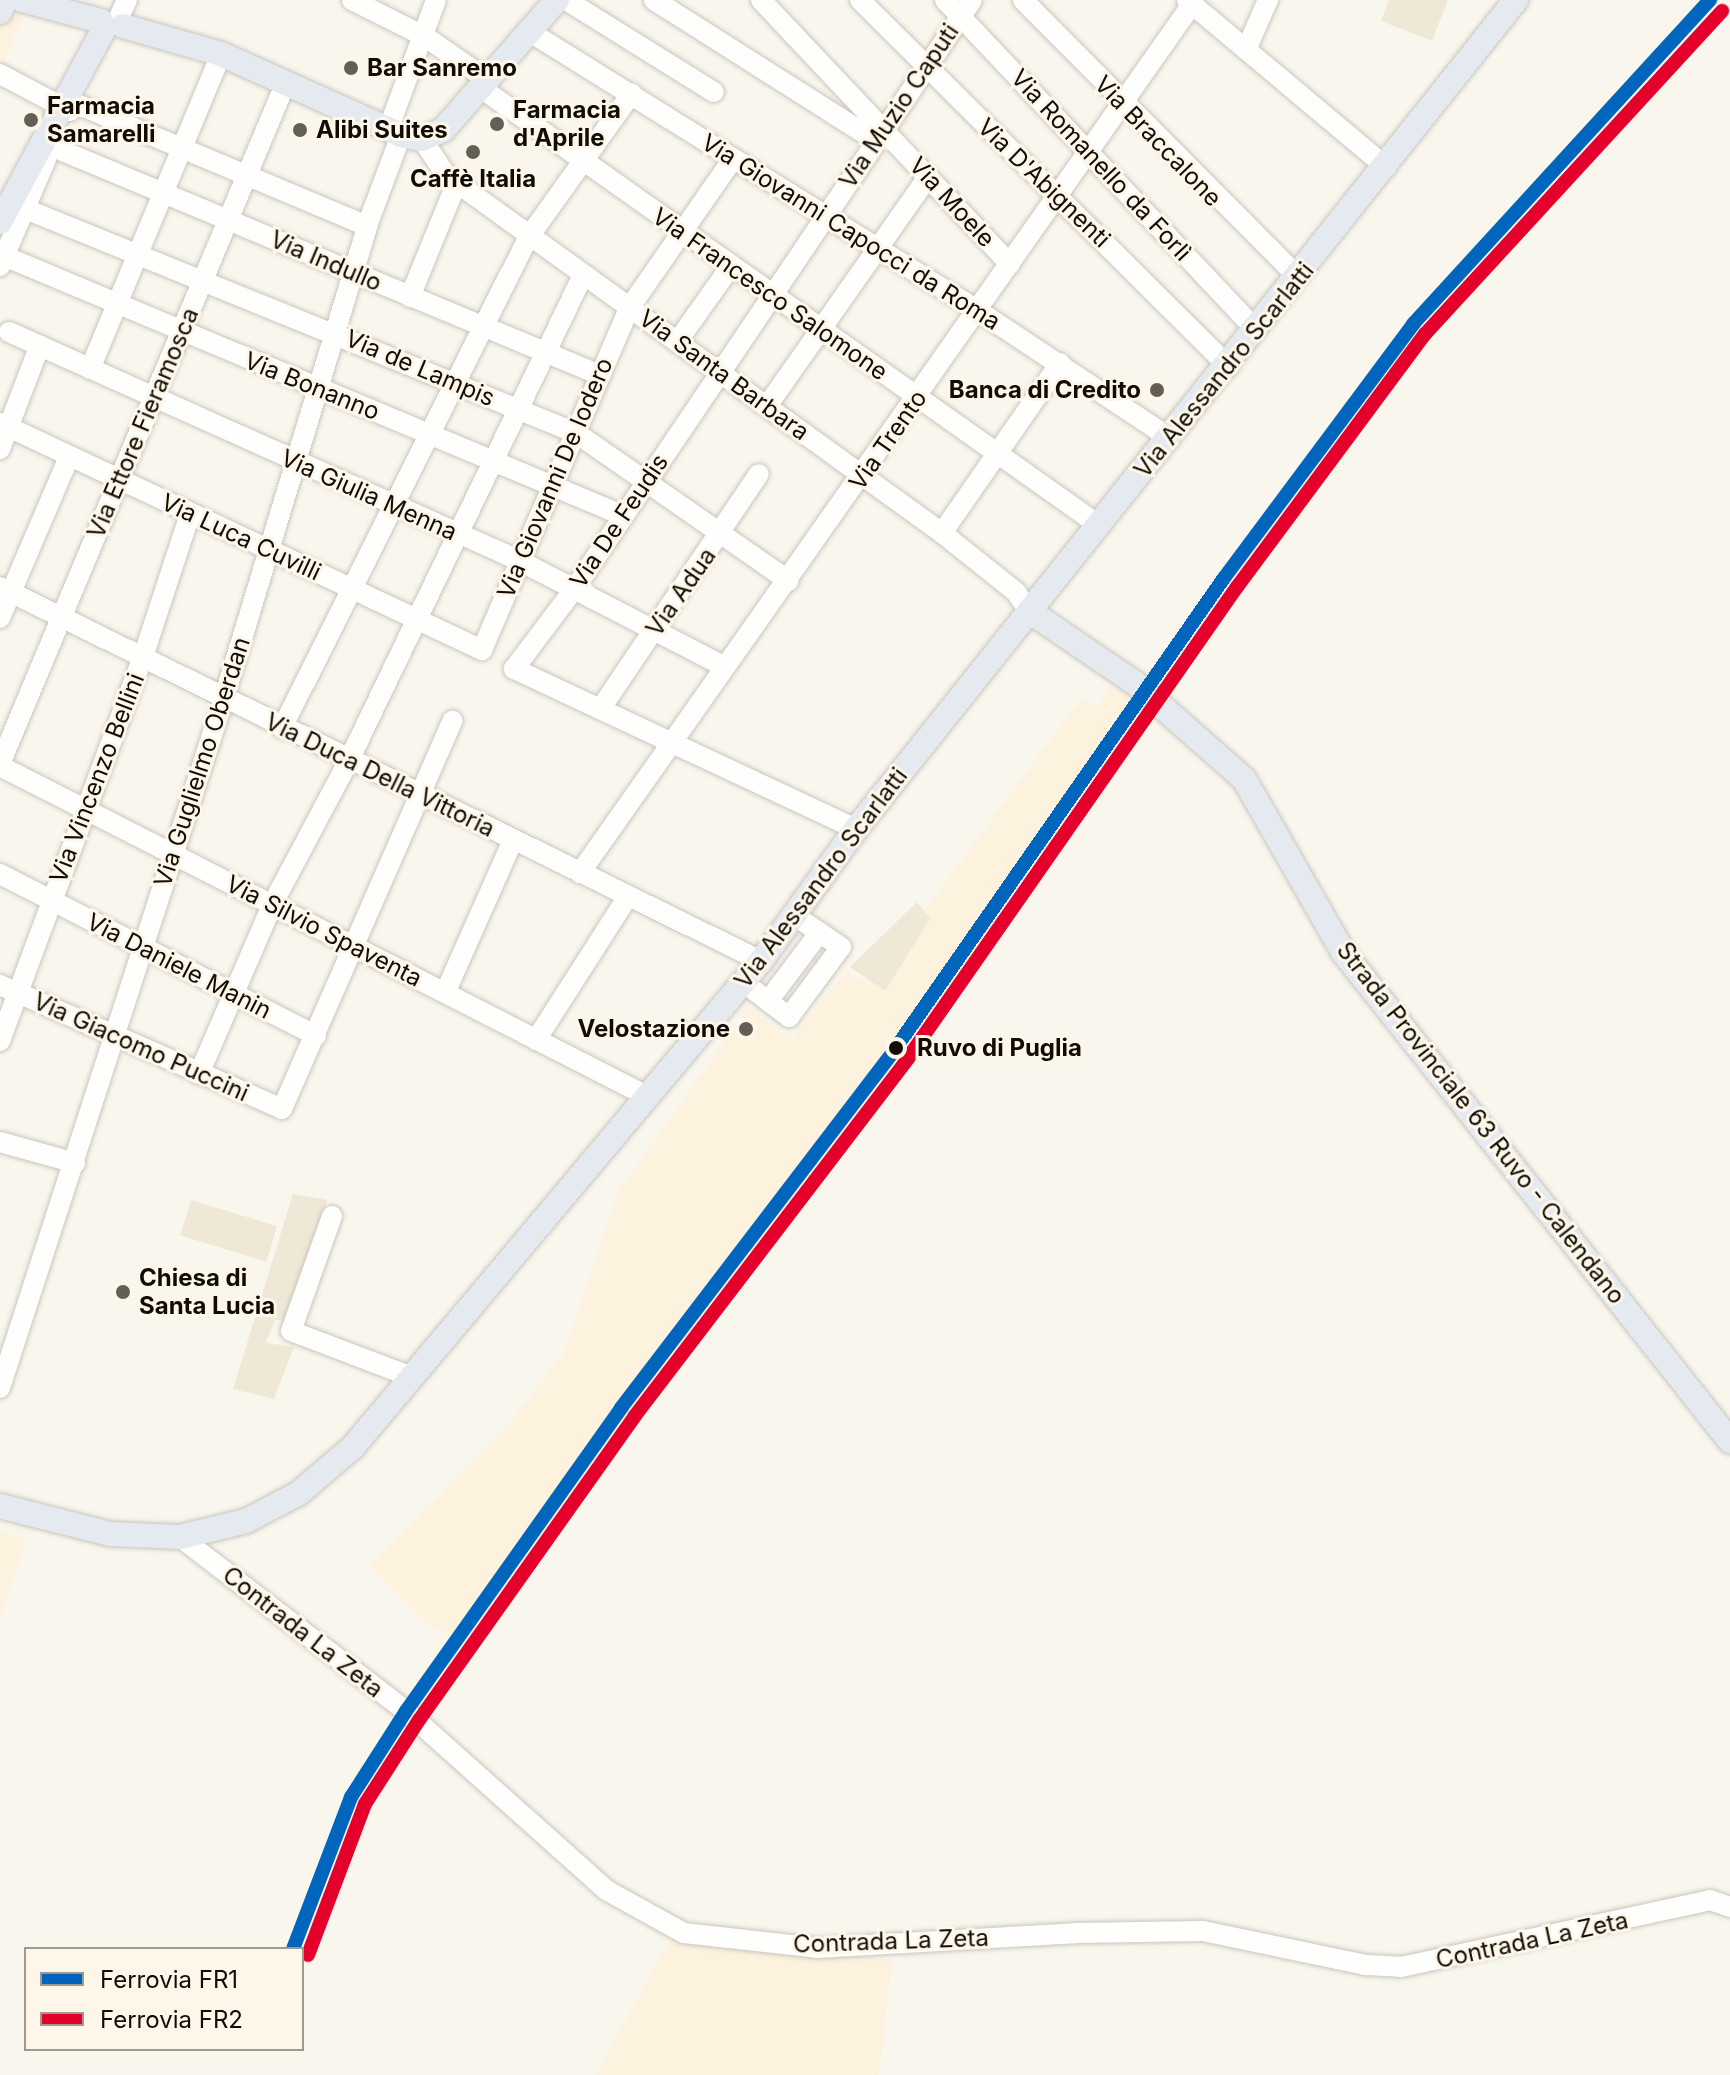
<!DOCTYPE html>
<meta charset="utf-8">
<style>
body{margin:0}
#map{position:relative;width:1730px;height:2075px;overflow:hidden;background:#f9f6ee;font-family:Inter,sans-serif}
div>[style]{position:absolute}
.built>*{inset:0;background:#fcf2de}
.green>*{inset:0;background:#f0e8d6;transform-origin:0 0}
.roads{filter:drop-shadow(0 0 2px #cac6bf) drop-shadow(0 0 2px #cac6bf)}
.minor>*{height:20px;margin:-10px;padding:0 10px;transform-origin:10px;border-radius:10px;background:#fefefc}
.major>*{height:24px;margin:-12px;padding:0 12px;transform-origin:12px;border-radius:12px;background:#e5eaf0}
.rail-1>*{height:14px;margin:-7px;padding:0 7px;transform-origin:7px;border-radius:7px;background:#0065bd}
.rail-2>*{height:14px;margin:-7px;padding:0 7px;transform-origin:7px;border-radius:7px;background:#e4002b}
.dots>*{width:22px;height:22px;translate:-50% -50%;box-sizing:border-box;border:4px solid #fef7e9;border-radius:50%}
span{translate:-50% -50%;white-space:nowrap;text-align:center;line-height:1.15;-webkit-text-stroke:6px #fef7e9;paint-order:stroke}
.poi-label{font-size:24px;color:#110d06;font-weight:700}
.left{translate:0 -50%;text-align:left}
.right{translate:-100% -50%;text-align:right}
.street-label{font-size:24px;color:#110d06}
.stop-label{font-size:24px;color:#110d06;font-weight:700}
.legend{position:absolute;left:24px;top:1947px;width:280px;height:104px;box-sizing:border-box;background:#fef7e9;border:2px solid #9f998e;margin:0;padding:10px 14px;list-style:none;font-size:24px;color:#110d06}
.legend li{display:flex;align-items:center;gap:16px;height:40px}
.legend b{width:40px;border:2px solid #9f998e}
</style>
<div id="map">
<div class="built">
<div style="clip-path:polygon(0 0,29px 0,0 71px)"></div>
<div style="clip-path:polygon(1112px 685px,1144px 710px,1029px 867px,934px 1020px,619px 1436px,470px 1651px,422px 1619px,369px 1565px,511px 1422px,564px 1353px,619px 1191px,749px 1007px,791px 1041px,846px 971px,868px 986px,1082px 698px,1096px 708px)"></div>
<div style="clip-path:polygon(0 1531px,26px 1538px,0 1616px)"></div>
<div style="clip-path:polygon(674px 1934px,892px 1960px,879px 2075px,595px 2075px)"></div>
</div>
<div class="green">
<div style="clip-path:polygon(1389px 0,1448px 0,1432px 41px,1381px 21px)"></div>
<div style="clip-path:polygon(917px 902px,930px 919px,885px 991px,850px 967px)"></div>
<div style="clip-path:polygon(293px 1194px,327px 1200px,286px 1321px,275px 1320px,266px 1343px,294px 1347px,274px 1399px,233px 1389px)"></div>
<div style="left:191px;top:1200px;width:90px;height:37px;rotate:17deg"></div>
</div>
<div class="roads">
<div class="minor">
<div style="left:352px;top:0;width:80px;rotate:26.6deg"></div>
<div style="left:424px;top:36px;width:78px;rotate:34.5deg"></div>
<div style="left:566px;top:0;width:174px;rotate:31.9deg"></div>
<div style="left:654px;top:0;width:262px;rotate:32.4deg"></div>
<div style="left:761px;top:0;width:363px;rotate:46.7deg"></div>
<div style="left:860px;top:0;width:520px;rotate:44.84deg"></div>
<div style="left:945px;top:0;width:453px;rotate:46.7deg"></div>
<div style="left:1023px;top:0;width:390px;rotate:45.2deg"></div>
<div style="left:1187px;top:0;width:260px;rotate:40deg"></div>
<div style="left:120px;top:15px;width:17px;rotate:-65deg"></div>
<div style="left:530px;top:32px;width:526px;rotate:31.88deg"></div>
<div style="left:977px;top:310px;width:232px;rotate:33.6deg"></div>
<div style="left:1246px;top:50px;width:55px;rotate:-66.3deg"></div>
<div style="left:0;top:74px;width:79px;rotate:27.9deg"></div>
<div style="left:481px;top:88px;width:758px;rotate:35.28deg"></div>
<div style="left:65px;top:99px;width:328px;rotate:22.8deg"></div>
<div style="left:389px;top:127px;width:135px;rotate:-69.7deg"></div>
<div style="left:422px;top:139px;width:43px;rotate:56.3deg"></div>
<div style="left:446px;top:175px;width:612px;rotate:35.82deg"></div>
<div style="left:942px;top:533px;width:95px;rotate:38.6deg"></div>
<div style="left:1016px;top:592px;width:23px;rotate:56deg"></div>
<div style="left:41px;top:142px;width:606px;rotate:22.63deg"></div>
<div style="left:23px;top:208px;width:597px;rotate:22.14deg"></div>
<div style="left:576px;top:433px;width:259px;rotate:34.8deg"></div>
<div style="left:4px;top:256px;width:670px;rotate:22.74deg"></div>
<div style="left:0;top:266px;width:116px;rotate:-66.7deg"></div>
<div style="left:410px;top:297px;width:124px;rotate:-67.8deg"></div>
<div style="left:9px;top:332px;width:558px;rotate:24.13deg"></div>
<div style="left:518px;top:560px;width:233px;rotate:27.3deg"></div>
<div style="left:677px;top:342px;width:93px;rotate:-54.6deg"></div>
<div style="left:90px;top:369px;width:341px;rotate:-67.4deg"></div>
<div style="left:767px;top:406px;width:279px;rotate:-54.9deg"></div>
<div style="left:0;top:423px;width:533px;rotate:25.22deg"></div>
<div style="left:482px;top:650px;width:374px;rotate:-66.7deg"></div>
<div style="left:630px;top:307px;width:179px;rotate:-55.2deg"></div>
<div style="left:0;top:449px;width:111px;rotate:-69deg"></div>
<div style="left:942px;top:533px;width:207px;rotate:-55.2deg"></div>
<div style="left:0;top:587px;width:848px;rotate:26.17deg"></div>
<div style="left:0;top:618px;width:175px;rotate:-66.8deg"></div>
<div style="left:601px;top:708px;width:282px;rotate:-56deg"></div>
<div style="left:282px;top:728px;width:548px;rotate:-63.34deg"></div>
<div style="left:528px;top:238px;width:178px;rotate:-54.4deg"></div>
<div style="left:0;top:764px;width:740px;rotate:-67.25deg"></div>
<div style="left:0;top:766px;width:726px;rotate:27.02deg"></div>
<div style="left:856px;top:829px;width:378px;rotate:-154.9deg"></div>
<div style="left:514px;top:669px;width:101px;rotate:-53deg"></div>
<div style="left:575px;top:588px;width:709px;rotate:-55.97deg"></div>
<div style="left:580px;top:873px;width:1063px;rotate:-54.84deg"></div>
<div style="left:0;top:874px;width:355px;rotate:27.1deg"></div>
<div style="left:743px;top:982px;width:58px;rotate:37.3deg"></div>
<div style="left:789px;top:1017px;width:87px;rotate:-53.4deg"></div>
<div style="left:841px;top:947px;width:57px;rotate:-145.8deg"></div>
<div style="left:0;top:985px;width:308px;rotate:23.7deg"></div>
<div style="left:282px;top:1109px;width:424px;rotate:-66.3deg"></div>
<div style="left:445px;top:993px;width:167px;rotate:-66deg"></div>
<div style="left:768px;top:1001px;width:86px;rotate:-53deg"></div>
<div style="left:536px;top:1040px;width:171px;rotate:-57.4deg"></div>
<div style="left:0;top:1041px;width:410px;rotate:-69.6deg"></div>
<div style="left:143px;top:657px;width:151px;rotate:-71.8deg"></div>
<div style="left:199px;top:1074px;width:184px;rotate:-66.6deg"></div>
<div style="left:272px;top:905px;width:164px;rotate:-62deg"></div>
<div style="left:349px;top:760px;width:538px;rotate:-64.24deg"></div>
<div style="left:0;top:1142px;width:78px;rotate:15.6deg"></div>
<div style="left:332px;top:1216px;width:122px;rotate:109.6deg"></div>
<div style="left:291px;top:1331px;width:129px;rotate:20.8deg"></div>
<div style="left:0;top:1388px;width:725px;rotate:-72.01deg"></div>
<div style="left:224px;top:698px;width:493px;rotate:-73.1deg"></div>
<div style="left:367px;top:226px;width:97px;rotate:-69.5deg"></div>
<div style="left:180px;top:1537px;width:285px;rotate:37.6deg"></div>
<div style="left:406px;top:1711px;width:268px;rotate:41.8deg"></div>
<div style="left:606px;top:1890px;width:89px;rotate:28.9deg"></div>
<div style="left:684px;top:1933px;width:134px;rotate:6.4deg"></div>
<div style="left:817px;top:1948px;width:258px;rotate:-3.3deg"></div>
<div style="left:1075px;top:1933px;width:128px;rotate:-0.9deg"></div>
<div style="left:1203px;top:1931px;width:167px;rotate:11.8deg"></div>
<div style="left:1366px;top:1965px;width:35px;rotate:3deg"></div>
<div style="left:1401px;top:1967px;width:316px;rotate:-12.2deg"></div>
<div style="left:1710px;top:1900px;width:21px;rotate:19deg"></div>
</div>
<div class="major">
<div style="left:22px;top:0;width:82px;rotate:14.9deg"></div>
<div style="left:0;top:12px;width:13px;rotate:-67deg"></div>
<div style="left:123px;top:26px;width:102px;rotate:15.9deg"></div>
<div style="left:221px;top:54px;width:197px;rotate:24.2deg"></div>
<div style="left:401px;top:135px;width:21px;rotate:11deg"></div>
<div style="left:422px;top:139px;width:23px;rotate:-23deg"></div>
<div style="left:443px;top:130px;width:173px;rotate:-48.8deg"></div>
<div style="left:0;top:222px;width:217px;rotate:-61.7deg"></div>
<div style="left:1029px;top:611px;width:128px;rotate:34.2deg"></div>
<div style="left:1135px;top:683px;width:145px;rotate:41.4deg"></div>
<div style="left:1244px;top:779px;width:199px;rotate:60.2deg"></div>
<div style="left:1343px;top:952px;width:624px;rotate:51.64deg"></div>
<div style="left:0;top:1506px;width:114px;rotate:14.3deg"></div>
<div style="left:110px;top:1534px;width:70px;rotate:2.5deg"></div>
<div style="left:180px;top:1537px;width:68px;rotate:-13.6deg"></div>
<div style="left:246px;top:1521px;width:60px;rotate:-27.8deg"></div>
<div style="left:299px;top:1493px;width:71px;rotate:-40.4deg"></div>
<div style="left:353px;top:1447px;width:635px;rotate:-49.99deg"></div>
<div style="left:761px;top:961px;width:163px;rotate:-54.3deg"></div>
<div style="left:856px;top:829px;width:1060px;rotate:-51.48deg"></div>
</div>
</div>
<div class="rail-1">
<div style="left:293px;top:1949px;width:163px;rotate:-69.1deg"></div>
<div style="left:351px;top:1797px;width:102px;rotate:-57.4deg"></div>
<div style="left:406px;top:1711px;width:372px;rotate:-54.6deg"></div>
<div style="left:621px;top:1408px;width:452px;rotate:-52.6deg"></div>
<div style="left:895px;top:1049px;width:575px;rotate:-55.07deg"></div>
<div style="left:1224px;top:578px;width:317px;rotate:-53.3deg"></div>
<div style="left:1413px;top:324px;width:440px;rotate:-47.5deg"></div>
</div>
<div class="rail-2">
<div style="left:308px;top:1955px;width:161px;rotate:-69.3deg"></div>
<div style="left:365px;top:1804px;width:100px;rotate:-57.3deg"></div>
<div style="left:419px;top:1720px;width:372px;rotate:-54.6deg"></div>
<div style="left:634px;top:1417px;width:452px;rotate:-52.6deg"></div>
<div style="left:908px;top:1058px;width:575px;rotate:-55.07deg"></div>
<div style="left:1237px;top:587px;width:315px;rotate:-53.4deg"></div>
<div style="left:1425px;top:334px;width:439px;rotate:-47.4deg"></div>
</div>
<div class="dots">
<div style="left:351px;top:68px;background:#625f57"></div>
<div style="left:31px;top:120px;background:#625f57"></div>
<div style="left:497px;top:124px;background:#625f57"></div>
<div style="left:300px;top:130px;background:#625f57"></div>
<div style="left:473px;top:152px;background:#625f57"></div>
<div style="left:1157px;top:390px;background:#625f57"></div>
<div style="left:746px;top:1029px;background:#625f57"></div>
<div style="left:896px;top:1048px;background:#110d06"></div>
<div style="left:123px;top:1292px;background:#625f57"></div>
</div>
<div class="poi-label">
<span class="left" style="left:367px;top:68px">Bar Sanremo</span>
<span class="left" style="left:47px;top:120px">Farmacia<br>Samarelli</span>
<span class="left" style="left:513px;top:124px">Farmacia<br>d'Aprile</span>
<span class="left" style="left:316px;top:130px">Alibi Suites</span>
<span style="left:473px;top:179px">Caffè Italia</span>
<span class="right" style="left:1141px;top:390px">Banca di Credito</span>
<span class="right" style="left:730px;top:1029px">Velostazione</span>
<span class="left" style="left:139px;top:1292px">Chiesa di<br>Santa Lucia</span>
</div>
<div class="street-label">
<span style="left:899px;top:106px;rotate:-56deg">Via Muzio Caputi</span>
<span style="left:1158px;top:141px;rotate:46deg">Via Braccalone</span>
<span style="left:1101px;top:165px;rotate:47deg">Via Romanello da Forlì</span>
<span style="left:1044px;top:183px;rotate:44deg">Via D'Abignenti</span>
<span style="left:952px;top:202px;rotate:47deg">Via Moele</span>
<span style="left:851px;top:232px;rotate:32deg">Via Giovanni Capocci da Roma</span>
<span style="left:326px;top:261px;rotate:23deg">Via Indullo</span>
<span style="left:770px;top:294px;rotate:35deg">Via Francesco Salomone</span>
<span style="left:420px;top:368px;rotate:23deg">Via de Lampis</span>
<span style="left:1224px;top:370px;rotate:-51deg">Via Alessandro Scarlatti</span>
<span style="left:724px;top:375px;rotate:36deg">Via Santa Barbara</span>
<span style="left:312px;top:386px;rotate:22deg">Via Bonanno</span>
<span style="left:143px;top:423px;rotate:-67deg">Via Ettore Fieramosca</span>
<span style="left:888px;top:440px;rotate:-55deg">Via Trento</span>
<span style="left:555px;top:478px;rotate:-67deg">Via Giovanni De Iodero</span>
<span style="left:369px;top:495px;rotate:24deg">Via Giulia Menna</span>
<span style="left:619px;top:521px;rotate:-56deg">Via De Feudis</span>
<span style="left:241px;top:537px;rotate:25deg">Via Luca Cuvilli</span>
<span style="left:681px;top:592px;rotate:-55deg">Via Adua</span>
<span style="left:202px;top:762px;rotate:-72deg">Via Guglielmo Oberdan</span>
<span style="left:380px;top:775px;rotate:26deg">Via Duca Della Vittoria</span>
<span style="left:97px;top:778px;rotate:-69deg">Via Vincenzo Bellini</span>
<span style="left:821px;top:878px;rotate:-53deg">Via Alessandro Scarlatti</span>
<span style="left:324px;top:931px;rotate:27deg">Via Silvio Spaventa</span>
<span style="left:179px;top:966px;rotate:27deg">Via Daniele Manin</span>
<span style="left:141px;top:1047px;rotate:24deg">Via Giacomo Puccini</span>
<span style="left:1481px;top:1123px;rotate:52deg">Strada Provinciale 63 Ruvo - Calendano</span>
<span style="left:303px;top:1632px;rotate:38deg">Contrada La Zeta</span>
<span style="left:1532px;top:1940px;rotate:-12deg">Contrada La Zeta</span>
<span style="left:891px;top:1941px;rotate:-2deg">Contrada La Zeta</span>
</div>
<div class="stop-label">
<span class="left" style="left:917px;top:1048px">Ruvo di Puglia</span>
</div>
<ul class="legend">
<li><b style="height:10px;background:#0065bd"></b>Ferrovia FR1</li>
<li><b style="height:10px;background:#e4002b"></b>Ferrovia FR2</li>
</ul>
</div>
